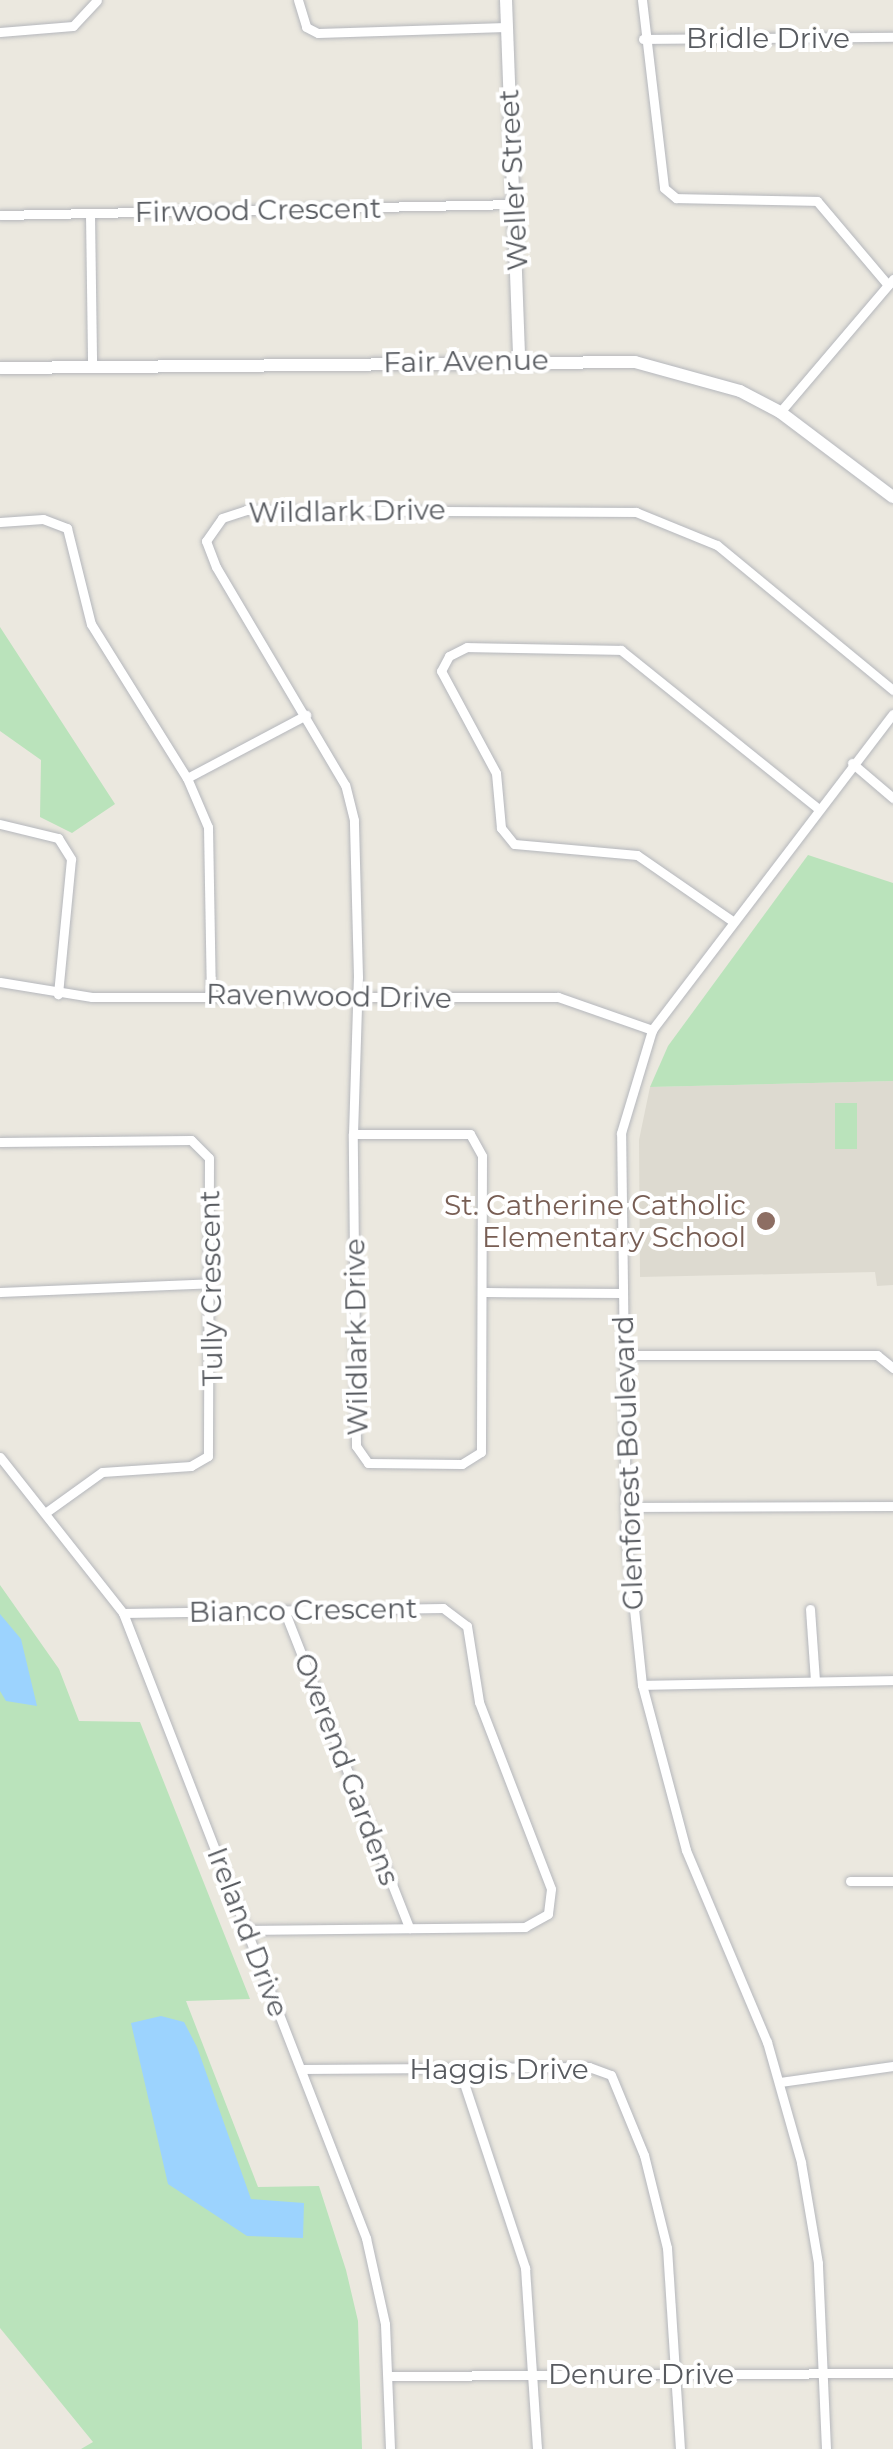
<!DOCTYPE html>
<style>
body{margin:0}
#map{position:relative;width:893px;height:2449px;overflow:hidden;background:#ebe8df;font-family:Montserrat,sans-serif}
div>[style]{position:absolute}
.education>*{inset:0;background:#dddad0}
.green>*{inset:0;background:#bae3bb;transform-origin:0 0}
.water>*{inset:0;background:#9cd3fe}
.roads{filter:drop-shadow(0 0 2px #b5b7bc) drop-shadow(0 0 2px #b5b7bc)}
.street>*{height:9px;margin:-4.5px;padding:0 4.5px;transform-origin:4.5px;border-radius:4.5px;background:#fff}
.secondary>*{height:12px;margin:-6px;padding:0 6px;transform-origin:6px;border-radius:6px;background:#fff}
.dots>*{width:28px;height:28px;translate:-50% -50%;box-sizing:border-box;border:5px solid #fff;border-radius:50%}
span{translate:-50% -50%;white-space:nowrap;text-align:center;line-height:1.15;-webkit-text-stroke:8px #fff;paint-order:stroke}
.street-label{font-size:28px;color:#585b60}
.education-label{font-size:28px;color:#785e54}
.right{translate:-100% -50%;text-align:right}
</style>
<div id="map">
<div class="education">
<div style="clip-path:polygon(893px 1081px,893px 1285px,877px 1286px,875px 1272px,640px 1277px,639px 1140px,650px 1087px)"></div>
</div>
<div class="green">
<div style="clip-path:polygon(0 627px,115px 804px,72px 833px,40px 817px,41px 760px,0 731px)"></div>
<div style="clip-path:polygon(808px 855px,893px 883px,893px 1081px,650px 1087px,668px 1046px)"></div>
<div style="left:835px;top:1103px;width:22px;height:46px"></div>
<div style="clip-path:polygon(0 1585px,59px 1669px,79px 1721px,140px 1722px,250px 1999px,186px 2001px,258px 2187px,319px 2186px,346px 2270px,358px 2321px,362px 2449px,81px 2449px,93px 2442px,0 2328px)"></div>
</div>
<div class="water">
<div style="clip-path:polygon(0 1614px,21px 1639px,37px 1706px,6px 1701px,0 1691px)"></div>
<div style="clip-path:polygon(161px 2016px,184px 2022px,197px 2047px,251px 2199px,304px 2203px,303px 2238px,247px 2236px,168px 2184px,131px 2023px)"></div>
</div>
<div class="roads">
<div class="street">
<div style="left:298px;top:0;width:28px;rotate:73deg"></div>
<div style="left:306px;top:27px;width:13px;rotate:27deg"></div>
<div style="left:318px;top:33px;width:188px;rotate:-1.8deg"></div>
<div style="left:642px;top:0;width:189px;rotate:83.3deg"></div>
<div style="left:664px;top:188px;width:16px;rotate:40deg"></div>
<div style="left:676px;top:198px;width:141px;rotate:1.2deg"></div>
<div style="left:817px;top:201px;width:110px;rotate:49.8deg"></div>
<div style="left:0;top:32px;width:73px;rotate:-4.7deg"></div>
<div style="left:73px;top:26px;width:35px;rotate:-47deg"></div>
<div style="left:643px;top:39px;width:250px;rotate:-0.5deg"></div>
<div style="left:90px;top:214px;width:152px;rotate:89.2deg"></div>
<div style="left:0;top:215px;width:516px;rotate:-1.22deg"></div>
<div style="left:780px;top:412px;width:175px;rotate:-49.6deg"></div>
<div style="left:0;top:522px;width:43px;rotate:-4deg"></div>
<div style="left:43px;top:519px;width:26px;rotate:21deg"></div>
<div style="left:67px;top:528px;width:99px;rotate:76deg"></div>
<div style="left:91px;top:624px;width:181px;rotate:58.1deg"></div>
<div style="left:187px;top:778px;width:53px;rotate:66.8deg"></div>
<div style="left:208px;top:827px;width:167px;rotate:89deg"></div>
<div style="left:852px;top:763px;width:54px;rotate:40.5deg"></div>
<div style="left:187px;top:778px;width:135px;rotate:-27.9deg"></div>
<div style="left:0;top:824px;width:60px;rotate:13.6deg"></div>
<div style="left:58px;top:838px;width:25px;rotate:58deg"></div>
<div style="left:71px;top:859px;width:136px;rotate:95.5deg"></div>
<div style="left:731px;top:920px;width:114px;rotate:-145.3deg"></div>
<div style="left:637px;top:855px;width:123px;rotate:-174.9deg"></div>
<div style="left:514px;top:844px;width:21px;rotate:-129deg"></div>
<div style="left:501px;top:828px;width:55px;rotate:-95.2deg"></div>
<div style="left:496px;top:773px;width:116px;rotate:-118.3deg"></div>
<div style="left:441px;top:671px;width:17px;rotate:-62deg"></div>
<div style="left:449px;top:656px;width:20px;rotate:-27deg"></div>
<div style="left:467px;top:647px;width:154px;rotate:1.1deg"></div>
<div style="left:621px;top:650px;width:250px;rotate:38.8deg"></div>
<div style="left:0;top:982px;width:93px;rotate:9.3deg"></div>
<div style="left:92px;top:997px;width:466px"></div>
<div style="left:558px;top:997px;width:100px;rotate:19.3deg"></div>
<div style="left:353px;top:1134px;width:117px"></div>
<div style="left:470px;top:1134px;width:25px;rotate:61deg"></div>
<div style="left:482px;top:1156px;width:296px;rotate:90.2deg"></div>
<div style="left:481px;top:1452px;width:22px;rotate:148deg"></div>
<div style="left:462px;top:1464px;width:94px;rotate:-179.4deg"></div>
<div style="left:368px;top:1463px;width:21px;rotate:-125deg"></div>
<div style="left:356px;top:1446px;width:312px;rotate:-90.6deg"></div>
<div style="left:353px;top:1134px;width:157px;rotate:-88.2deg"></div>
<div style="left:358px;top:977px;width:157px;rotate:-91.5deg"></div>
<div style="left:354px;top:820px;width:36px;rotate:-104deg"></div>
<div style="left:345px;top:785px;width:253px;rotate:-120.6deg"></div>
<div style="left:216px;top:567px;width:28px;rotate:-111deg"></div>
<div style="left:206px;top:541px;width:28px;rotate:-55deg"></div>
<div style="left:222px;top:518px;width:25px;rotate:-18deg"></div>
<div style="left:246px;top:510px;width:390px;rotate:0.3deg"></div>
<div style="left:636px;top:512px;width:87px;rotate:22.2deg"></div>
<div style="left:717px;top:545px;width:228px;rotate:39.5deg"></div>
<div style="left:0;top:1142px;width:191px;rotate:-0.6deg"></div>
<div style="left:191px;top:1140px;width:25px;rotate:45deg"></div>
<div style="left:209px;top:1158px;width:298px;rotate:90.2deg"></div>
<div style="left:208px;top:1456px;width:20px;rotate:150deg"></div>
<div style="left:191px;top:1466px;width:89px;rotate:176.1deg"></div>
<div style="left:102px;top:1472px;width:70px;rotate:144.3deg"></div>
<div style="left:0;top:1292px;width:211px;rotate:-2.4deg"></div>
<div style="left:485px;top:1292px;width:138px;rotate:0.4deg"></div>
<div style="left:623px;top:1355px;width:254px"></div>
<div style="left:877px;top:1355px;width:21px;rotate:39deg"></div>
<div style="left:0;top:1457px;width:199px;rotate:51.7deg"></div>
<div style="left:123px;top:1613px;width:671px;rotate:68.75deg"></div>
<div style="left:366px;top:2238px;width:88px;rotate:77.5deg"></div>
<div style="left:385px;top:2324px;width:125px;rotate:87.7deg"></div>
<div style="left:625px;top:1507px;width:268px;rotate:-0.2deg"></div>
<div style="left:810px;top:1609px;width:72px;rotate:86deg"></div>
<div style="left:284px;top:1610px;width:342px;rotate:68.5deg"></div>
<div style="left:123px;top:1613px;width:320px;rotate:-0.9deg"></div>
<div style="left:443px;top:1608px;width:30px;rotate:37deg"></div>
<div style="left:467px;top:1626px;width:77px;rotate:81deg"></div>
<div style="left:479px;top:1702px;width:200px;rotate:68.9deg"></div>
<div style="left:551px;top:1889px;width:25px;rotate:97deg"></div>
<div style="left:548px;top:1914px;width:26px;rotate:151deg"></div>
<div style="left:525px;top:1927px;width:278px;rotate:179.4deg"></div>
<div style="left:642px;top:1685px;width:251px;rotate:-1.1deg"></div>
<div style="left:850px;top:1881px;width:43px"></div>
<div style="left:459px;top:2068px;width:211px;rotate:71.7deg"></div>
<div style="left:525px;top:2268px;width:181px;rotate:86.2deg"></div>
<div style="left:301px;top:2069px;width:288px;rotate:-0.4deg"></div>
<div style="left:589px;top:2067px;width:23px;rotate:20deg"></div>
<div style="left:611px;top:2075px;width:87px;rotate:67.6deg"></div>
<div style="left:644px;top:2155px;width:96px;rotate:76.1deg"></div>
<div style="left:667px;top:2248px;width:201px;rotate:86.3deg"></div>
<div style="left:780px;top:2082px;width:114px;rotate:-8.1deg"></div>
<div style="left:389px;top:2376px;width:504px;rotate:-0.34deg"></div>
<div style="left:826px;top:2449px;width:186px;rotate:-92.5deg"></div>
<div style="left:818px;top:2263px;width:102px;rotate:-99.6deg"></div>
<div style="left:801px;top:2162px;width:125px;rotate:-105.8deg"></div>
<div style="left:767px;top:2042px;width:208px;rotate:-112.9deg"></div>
<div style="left:686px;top:1850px;width:171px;rotate:-104.9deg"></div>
<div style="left:642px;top:1685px;width:154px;rotate:-96deg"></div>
<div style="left:626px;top:1532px;width:399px;rotate:-90.7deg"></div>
<div style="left:621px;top:1133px;width:108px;rotate:-73.2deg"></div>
<div style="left:652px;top:1030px;width:397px;rotate:-52.7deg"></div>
</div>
<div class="secondary">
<div style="left:506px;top:0;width:359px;rotate:87.9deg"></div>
<div style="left:0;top:368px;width:635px;rotate:-0.54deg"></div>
<div style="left:635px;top:362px;width:109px;rotate:15.4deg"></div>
<div style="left:740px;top:391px;width:45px;rotate:27.7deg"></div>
<div style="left:780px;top:412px;width:141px;rotate:37deg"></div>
</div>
</div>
<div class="dots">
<div style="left:766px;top:1221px;background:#8d6e63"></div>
</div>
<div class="street-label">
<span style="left:768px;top:38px">Bridle Drive</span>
<span style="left:513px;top:180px;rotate:-93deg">Weller Street</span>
<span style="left:258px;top:210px;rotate:-1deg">Firwood Crescent</span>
<span style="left:466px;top:361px;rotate:-1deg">Fair Avenue</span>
<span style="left:347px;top:511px;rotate:-1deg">Wildlark Drive</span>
<span style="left:329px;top:996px;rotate:1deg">Ravenwood Drive</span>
<span style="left:211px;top:1288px;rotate:-91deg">Tully Crescent</span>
<span style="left:356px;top:1337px;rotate:-91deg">Wildlark Drive</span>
<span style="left:628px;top:1463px;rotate:-92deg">Glenforest Boulevard</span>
<span style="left:303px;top:1610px;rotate:-1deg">Bianco Crescent</span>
<span style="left:347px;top:1769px;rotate:69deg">Overend Gardens</span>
<span style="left:248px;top:1932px;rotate:69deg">Ireland Drive</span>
<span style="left:499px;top:2069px">Haggis Drive</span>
<span style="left:641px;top:2374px">Denure Drive</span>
</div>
<div class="education-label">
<span class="right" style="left:746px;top:1221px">St. Catherine Catholic<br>Elementary School</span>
</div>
</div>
